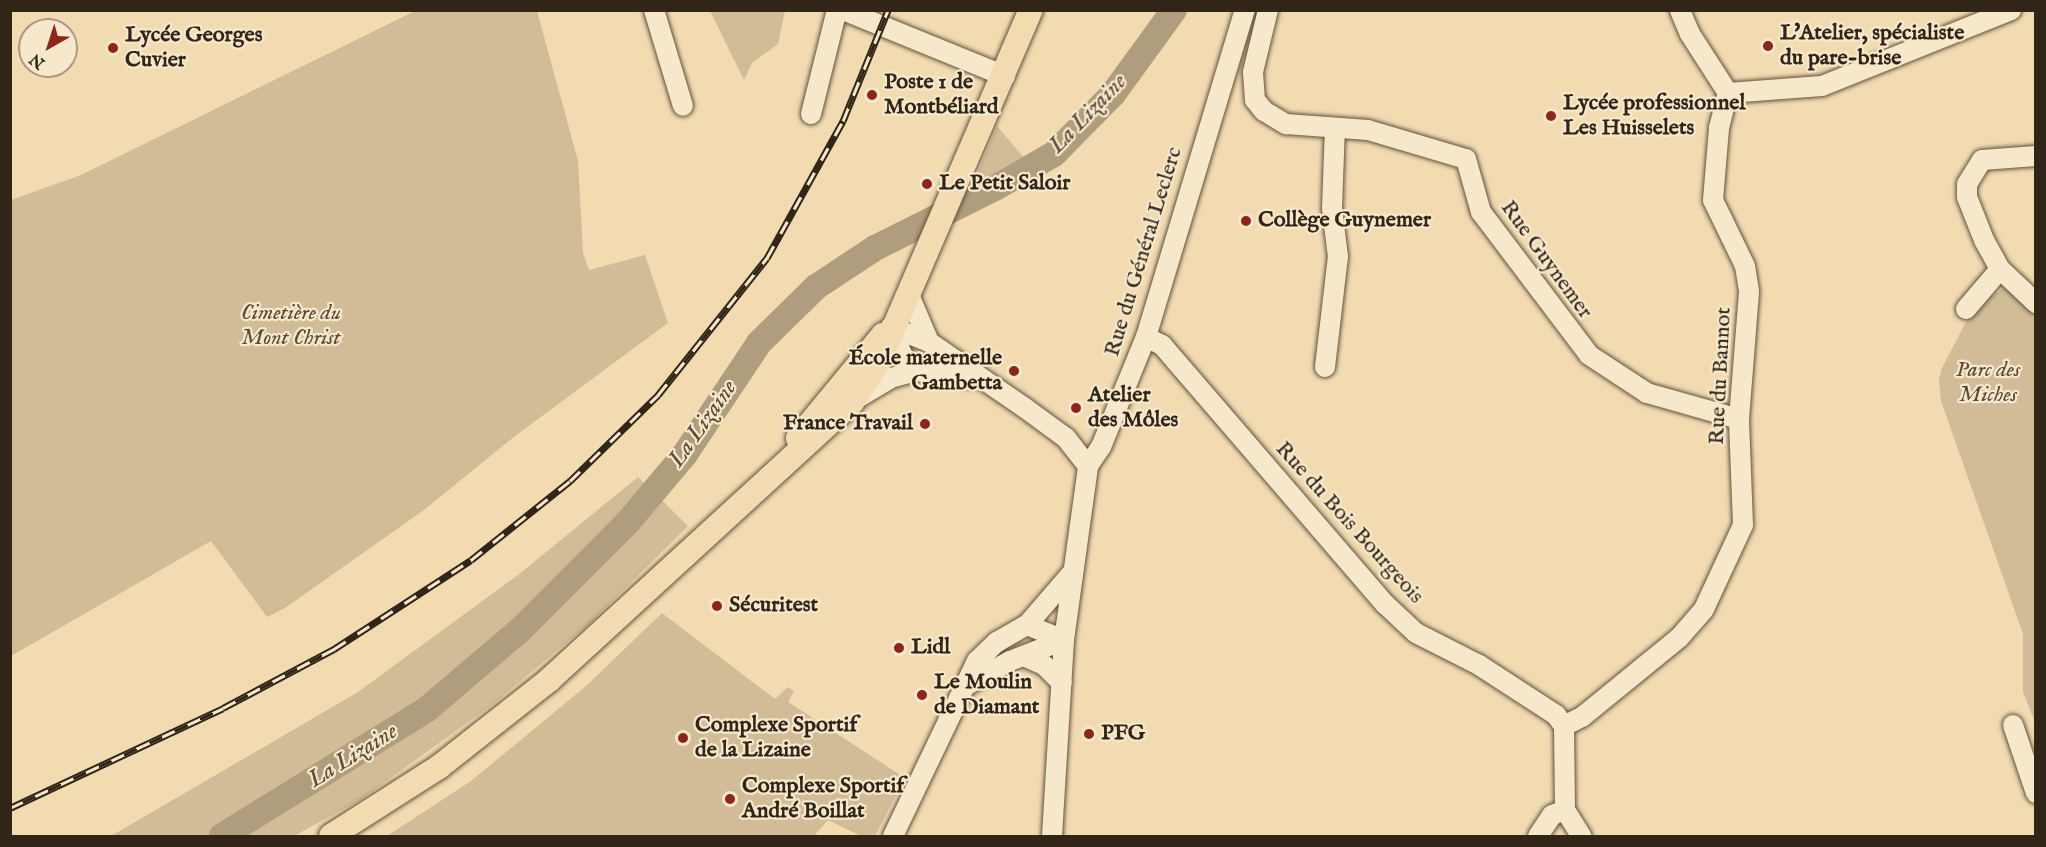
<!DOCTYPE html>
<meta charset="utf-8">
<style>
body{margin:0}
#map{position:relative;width:2046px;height:847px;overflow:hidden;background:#f2dbb1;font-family:"IM FELL English",serif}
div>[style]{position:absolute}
.green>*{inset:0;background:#d1bc97}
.river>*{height:26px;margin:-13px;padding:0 13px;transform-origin:13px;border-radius:13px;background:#b09d7d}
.roads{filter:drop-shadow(0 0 2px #61523e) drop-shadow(0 0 2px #61523e)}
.minor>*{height:20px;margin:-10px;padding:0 10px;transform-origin:10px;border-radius:10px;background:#f7e8cc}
.major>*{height:24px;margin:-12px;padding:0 12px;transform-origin:12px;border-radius:12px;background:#f2dbb1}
.rail>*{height:7px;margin-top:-3.5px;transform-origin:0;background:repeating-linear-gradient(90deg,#f7e8cc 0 14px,#312517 0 28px);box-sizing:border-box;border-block:2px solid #312517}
.dots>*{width:16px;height:16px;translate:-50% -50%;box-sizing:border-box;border:3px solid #f7e8cc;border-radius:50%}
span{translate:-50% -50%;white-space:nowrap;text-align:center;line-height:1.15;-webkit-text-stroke:4.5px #f7e8cc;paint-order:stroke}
.poi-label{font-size:22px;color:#312517;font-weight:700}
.left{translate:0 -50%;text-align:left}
.right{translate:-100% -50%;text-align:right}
.street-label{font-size:22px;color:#312517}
.park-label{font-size:22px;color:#594b37;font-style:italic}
.water-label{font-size:24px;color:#5d4f3b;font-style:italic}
.frame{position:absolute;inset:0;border:12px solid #312517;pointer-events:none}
.north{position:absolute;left:18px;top:18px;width:60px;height:60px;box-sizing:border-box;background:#f7e8cc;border:2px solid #a89a84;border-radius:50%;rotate:219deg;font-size:16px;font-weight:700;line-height:24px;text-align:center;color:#312517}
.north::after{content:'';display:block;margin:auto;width:21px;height:27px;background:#8f2418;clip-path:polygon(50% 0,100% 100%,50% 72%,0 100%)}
</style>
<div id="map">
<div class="green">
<div style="clip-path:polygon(415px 11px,537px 11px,578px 161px,583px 253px,589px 270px,645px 255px,668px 323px,515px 436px,424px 510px,285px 608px,267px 617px,211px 541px,11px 656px,11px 200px,81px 175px)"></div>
<div style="clip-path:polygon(710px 11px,785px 11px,778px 44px,752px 63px,744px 80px)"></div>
<div style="clip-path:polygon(997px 126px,1025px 159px,972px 186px)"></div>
<div style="clip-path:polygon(2009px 285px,2035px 312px,2035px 722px,2023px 692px,2023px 634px,1941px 401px,1939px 381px,1941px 370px,1973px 308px)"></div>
<div style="clip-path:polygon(638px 477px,688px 526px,591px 622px,492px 705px,360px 800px,294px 836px,111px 836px,358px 692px,518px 575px)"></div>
<div style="clip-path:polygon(662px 613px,775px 699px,788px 687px,794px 691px,788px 702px,905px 778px,875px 836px,861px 836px,828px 820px,814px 836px,387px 836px,471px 781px,586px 686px)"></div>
</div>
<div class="river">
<div style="left:222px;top:836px;width:240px;rotate:-31.7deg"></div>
<div style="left:426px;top:710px;width:123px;rotate:-40.4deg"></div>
<div style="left:520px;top:630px;width:153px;rotate:-45deg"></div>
<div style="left:628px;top:522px;width:89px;rotate:-50deg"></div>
<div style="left:685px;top:454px;width:133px;rotate:-56.3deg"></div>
<div style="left:759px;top:343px;width:80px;rotate:-44.5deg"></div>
<div style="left:816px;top:287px;width:71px;rotate:-33.5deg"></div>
<div style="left:875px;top:248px;width:134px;rotate:-26.6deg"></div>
<div style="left:995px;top:188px;width:68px;rotate:-30deg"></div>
<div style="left:1054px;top:154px;width:84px;rotate:-45.5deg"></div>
<div style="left:1113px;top:94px;width:104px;rotate:-54deg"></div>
</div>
<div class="roads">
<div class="minor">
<div style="left:654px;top:10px;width:100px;rotate:73.2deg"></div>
<div style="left:843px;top:10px;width:175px;rotate:22.2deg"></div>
<div style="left:1268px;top:10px;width:64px;rotate:103.6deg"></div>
<div style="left:1253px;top:72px;width:28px;rotate:86deg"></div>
<div style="left:1255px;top:100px;width:14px;rotate:51deg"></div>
<div style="left:1264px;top:111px;width:26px;rotate:31deg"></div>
<div style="left:1286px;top:124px;width:82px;rotate:4.2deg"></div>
<div style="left:1368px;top:130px;width:102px;rotate:16.5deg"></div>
<div style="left:1466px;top:159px;width:55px;rotate:74.2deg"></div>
<div style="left:1481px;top:212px;width:179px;rotate:52.9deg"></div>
<div style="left:1589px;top:355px;width:69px;rotate:33.2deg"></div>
<div style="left:1647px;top:393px;width:96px;rotate:15.8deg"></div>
<div style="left:1728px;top:93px;width:94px;rotate:-4.3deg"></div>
<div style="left:1822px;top:86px;width:204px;rotate:-21.9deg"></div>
<div style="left:811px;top:114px;width:107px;rotate:-76deg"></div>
<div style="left:2000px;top:269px;width:50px;rotate:43.4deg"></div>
<div style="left:909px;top:295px;width:51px;rotate:66.9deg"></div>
<div style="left:1966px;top:309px;width:52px;rotate:-49.6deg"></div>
<div style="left:2000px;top:269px;width:33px;rotate:-119deg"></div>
<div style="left:1984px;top:240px;width:46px;rotate:-111.6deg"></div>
<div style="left:1967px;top:197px;width:13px;rotate:-90deg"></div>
<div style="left:1967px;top:184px;width:28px;rotate:-58deg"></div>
<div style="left:1982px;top:160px;width:54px;rotate:-4.2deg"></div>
<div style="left:891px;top:327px;width:41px;rotate:21.5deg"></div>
<div style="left:929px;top:342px;width:116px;rotate:34.5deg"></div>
<div style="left:1025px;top:408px;width:51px;rotate:36.2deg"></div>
<div style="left:1066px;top:438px;width:36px;rotate:52deg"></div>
<div style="left:891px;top:327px;width:31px;rotate:68deg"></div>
<div style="left:903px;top:356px;width:20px;rotate:49deg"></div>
<div style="left:1146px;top:337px;width:18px;rotate:27deg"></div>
<div style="left:1162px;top:345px;width:342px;rotate:49.3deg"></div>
<div style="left:1385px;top:604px;width:42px;rotate:43.1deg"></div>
<div style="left:1416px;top:633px;width:71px;rotate:26.9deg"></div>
<div style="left:1479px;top:665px;width:92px;rotate:33deg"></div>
<div style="left:1556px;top:715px;width:14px;rotate:54deg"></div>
<div style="left:1564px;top:726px;width:84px;rotate:89.3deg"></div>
<div style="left:1565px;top:810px;width:31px;rotate:58deg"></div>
<div style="left:1325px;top:367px;width:111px;rotate:-83.3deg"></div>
<div style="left:1338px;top:257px;width:49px;rotate:-97deg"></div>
<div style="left:1332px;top:208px;width:80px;rotate:-87.9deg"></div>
<div style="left:856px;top:399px;width:41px;rotate:-31deg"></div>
<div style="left:891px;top:378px;width:26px;rotate:-16deg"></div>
<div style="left:916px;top:371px;width:59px;rotate:6.8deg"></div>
<div style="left:1027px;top:625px;width:67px;rotate:-49.2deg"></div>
<div style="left:1026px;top:657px;width:20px;rotate:24deg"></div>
<div style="left:1044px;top:665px;width:25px;rotate:45deg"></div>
<div style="left:965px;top:686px;width:51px;rotate:-29.1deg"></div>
<div style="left:1010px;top:661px;width:58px;rotate:-21.3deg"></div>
<div style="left:2013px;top:725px;width:72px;rotate:71.3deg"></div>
<div style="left:1564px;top:726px;width:20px;rotate:-27deg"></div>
<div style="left:1582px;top:717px;width:125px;rotate:-39.2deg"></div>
<div style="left:1679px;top:638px;width:38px;rotate:-49deg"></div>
<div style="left:1704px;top:609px;width:93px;rotate:-65.1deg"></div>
<div style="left:1743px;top:525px;width:106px;rotate:-92.2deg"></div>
<div style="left:1739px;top:419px;width:128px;rotate:-85.5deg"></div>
<div style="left:1749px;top:291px;width:25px;rotate:-99deg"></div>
<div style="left:1745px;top:266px;width:73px;rotate:-115.9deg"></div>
<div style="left:1713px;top:200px;width:72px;rotate:-85.2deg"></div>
<div style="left:1719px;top:128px;width:36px;rotate:-76deg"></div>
<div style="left:1728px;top:93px;width:70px;rotate:-122.8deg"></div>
<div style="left:1690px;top:34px;width:26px;rotate:-113deg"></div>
<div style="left:893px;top:836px;width:194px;rotate:-64.4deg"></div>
<div style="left:977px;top:661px;width:28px;rotate:-44deg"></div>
<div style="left:997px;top:642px;width:34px;rotate:-30deg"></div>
<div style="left:1027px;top:625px;width:40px;rotate:22deg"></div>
<div style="left:1052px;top:836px;width:196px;rotate:-86.5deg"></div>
<div style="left:1064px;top:640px;width:176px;rotate:-82.1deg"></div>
<div style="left:1088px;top:466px;width:23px;rotate:-56deg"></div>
<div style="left:1101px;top:447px;width:119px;rotate:-67.8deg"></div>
<div style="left:1146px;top:337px;width:342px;rotate:-73.2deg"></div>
<div style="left:1538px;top:836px;width:25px;rotate:-56deg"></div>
<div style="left:1552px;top:815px;width:14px;rotate:-21deg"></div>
</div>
<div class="major">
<div style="left:798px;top:438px;width:134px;rotate:-50.5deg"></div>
<div style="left:331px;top:836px;width:128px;rotate:-32.6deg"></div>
<div style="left:439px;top:767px;width:140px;rotate:-38.3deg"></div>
<div style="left:549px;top:680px;width:411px;rotate:-42.5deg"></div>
<div style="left:852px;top:402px;width:50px;rotate:-56.3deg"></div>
<div style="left:880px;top:360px;width:381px;rotate:-66.7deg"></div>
</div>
</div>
<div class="rail">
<div style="left:10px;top:808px;width:235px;rotate:-25.1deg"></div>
<div style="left:223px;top:708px;width:126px;rotate:-28deg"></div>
<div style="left:334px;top:649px;width:163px;rotate:-33deg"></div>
<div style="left:471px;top:560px;width:127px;rotate:-38.6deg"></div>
<div style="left:570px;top:481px;width:123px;rotate:-44.3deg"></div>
<div style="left:658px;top:395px;width:175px;rotate:-51.5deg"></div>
<div style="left:767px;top:258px;width:157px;rotate:-61deg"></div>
<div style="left:843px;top:121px;width:120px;rotate:-67.9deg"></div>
</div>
<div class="dots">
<div style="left:1768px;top:46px;background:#8f2418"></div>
<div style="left:113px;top:48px;background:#8f2418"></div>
<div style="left:872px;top:95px;background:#8f2418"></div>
<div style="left:1551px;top:116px;background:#8f2418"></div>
<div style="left:927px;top:184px;background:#8f2418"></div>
<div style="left:1246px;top:221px;background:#8f2418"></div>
<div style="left:1014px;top:371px;background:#8f2418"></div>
<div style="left:1076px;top:408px;background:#8f2418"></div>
<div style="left:925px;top:424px;background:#8f2418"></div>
<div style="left:717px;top:606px;background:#8f2418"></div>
<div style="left:899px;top:648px;background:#8f2418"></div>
<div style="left:922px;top:695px;background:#8f2418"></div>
<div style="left:1089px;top:734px;background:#8f2418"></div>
<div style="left:683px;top:738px;background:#8f2418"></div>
<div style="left:730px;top:799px;background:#8f2418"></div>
</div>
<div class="poi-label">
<span class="left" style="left:1780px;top:46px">L'Atelier, spécialiste<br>du pare-brise</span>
<span class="left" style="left:125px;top:48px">Lycée Georges<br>Cuvier</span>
<span class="left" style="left:884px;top:95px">Poste 1 de<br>Montbéliard</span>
<span class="left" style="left:1563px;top:116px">Lycée professionnel<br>Les Huisselets</span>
<span class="left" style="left:939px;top:184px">Le Petit Saloir</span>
<span class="left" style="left:1258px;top:221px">Collège Guynemer</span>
<span class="right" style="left:1002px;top:371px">École maternelle<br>Gambetta</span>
<span class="left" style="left:1088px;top:408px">Atelier<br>des Môles</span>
<span class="right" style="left:913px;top:424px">France Travail</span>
<span class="left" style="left:729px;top:606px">Sécuritest</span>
<span class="left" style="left:911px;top:648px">Lidl</span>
<span class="left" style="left:934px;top:695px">Le Moulin<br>de Diamant</span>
<span class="left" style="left:695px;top:738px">Complexe Sportif<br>de la Lizaine</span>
<span class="left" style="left:1101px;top:734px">PFG</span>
<span class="left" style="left:742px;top:799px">Complexe Sportif<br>André Boillat</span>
</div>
<div class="street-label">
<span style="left:1144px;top:252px;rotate:-73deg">Rue du Général Leclerc</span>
<span style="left:1546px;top:260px;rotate:54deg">Rue Guynemer</span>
<span style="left:1721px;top:376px;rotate:-87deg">Rue du Bannot</span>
<span style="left:1349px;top:523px;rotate:48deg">Rue du Bois Bourgeois</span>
</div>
<div class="park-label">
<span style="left:291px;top:326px">Cimetière du<br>Mont Christ</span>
<span style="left:1988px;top:383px">Parc des<br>Miches</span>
</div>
<div class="water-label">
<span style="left:1088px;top:114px;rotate:-46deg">La Lizaine</span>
<span style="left:703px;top:424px;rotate:-55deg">La Lizaine</span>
<span style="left:353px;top:756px;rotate:-32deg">La Lizaine</span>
</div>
<div class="frame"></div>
<div class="north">N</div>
</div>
